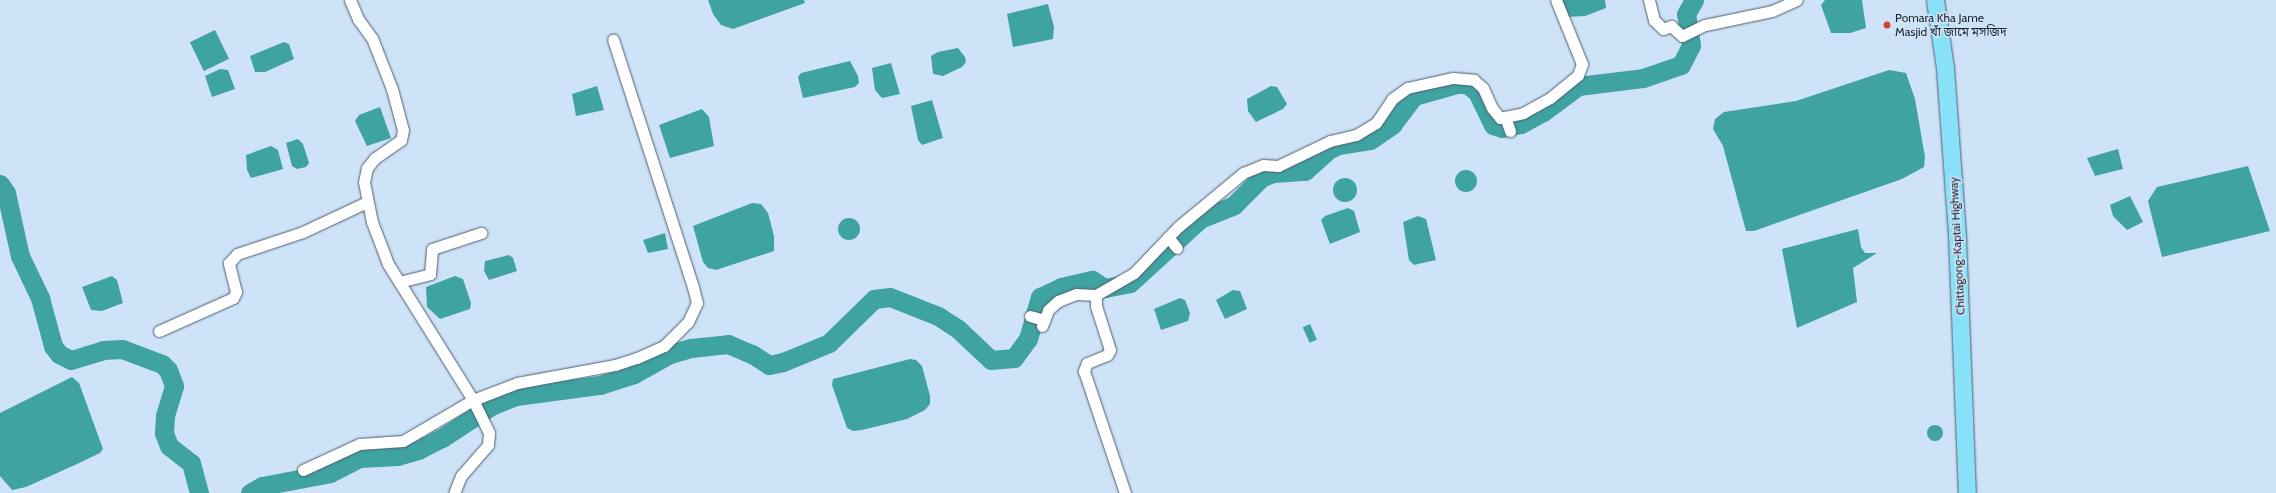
<!DOCTYPE html>
<meta charset="utf-8">
<style>
body{margin:0}
#map{position:relative;width:2276px;height:493px;overflow:hidden;background:#cfe3f8;font-family:Cabin,"Noto Sans Bengali",sans-serif}
div>[style]{position:absolute}
.water>*{inset:0;background:#3fa3a1;transform-origin:0 0}
.round{border-radius:50%}
.river>*{height:19px;margin:-9.5px;padding:0 9.5px;transform-origin:9.5px;border-radius:9.5px;background:#3fa3a1}
.roads{filter:drop-shadow(0 0 1px #4d5e70) drop-shadow(0 0 1px #4d5e70)}
.minor>*{height:11px;margin:-5.5px;padding:0 5.5px;transform-origin:5.5px;border-radius:5.5px;background:#fff}
.primary>*{height:17px;margin:-8.5px;padding:0 8.5px;transform-origin:8.5px;border-radius:8.5px;background:#88e0f9}
.dots>*{width:11px;height:11px;translate:-50% -50%;box-sizing:border-box;border:2px solid #cfe3f8;border-radius:50%}
span{translate:-50% -50%;white-space:nowrap;text-align:center;line-height:1.15;-webkit-text-stroke:3px #cfe3f8;paint-order:stroke}
.poi-label{font-size:12px;color:#1e262e}
.left{translate:0 -50%;text-align:left}
.street-label{font-size:12px;color:#1e262e}
</style>
<div id="map">
<div class="water">
<div style="clip-path:polygon(708px 0,804px 0,805px 3px,733px 29px,721px 25px,713px 14px)"></div>
<div style="clip-path:polygon(1561px 0,1605px 0,1606px 8px,1585px 16px,1566px 17px)"></div>
<div style="clip-path:polygon(1825px 0,1862px 0,1866px 28px,1850px 33px,1831px 33px,1821px 5px)"></div>
<div style="clip-path:polygon(1048px 4px,1054px 27px,1053px 39px,1013px 47px,1007px 14px)"></div>
<div style="left:215px;top:30px;width:32px;height:28px;rotate:64deg"></div>
<div style="clip-path:polygon(284px 42px,289px 44px,294px 59px,265px 72px,255px 72px,250px 56px)"></div>
<div style="clip-path:polygon(958px 48px,965px 57px,966px 62px,962px 67px,943px 76px,933px 74px,931px 56px,938px 52px)"></div>
<div style="clip-path:polygon(850px 61px,858px 76px,859px 83px,855px 87px,803px 98px,798px 77px,801px 73px)"></div>
<div style="clip-path:polygon(891px 63px,900px 94px,882px 98px,875px 90px,872px 68px)"></div>
<div style="clip-path:polygon(220px 69px,228px 70px,235px 89px,212px 97px,205px 76px)"></div>
<div style="clip-path:polygon(1889px 70px,1906px 73px,1915px 99px,1925px 157px,1924px 167px,1902px 179px,1754px 231px,1746px 231px,1723px 146px,1713px 129px,1715px 119px,1724px 112px,1796px 101px)"></div>
<div style="clip-path:polygon(597px 86px,604px 110px,576px 116px,572px 94px)"></div>
<div style="clip-path:polygon(1271px 86px,1277px 87px,1287px 104px,1283px 109px,1256px 122px,1248px 111px,1247px 99px)"></div>
<div style="clip-path:polygon(932px 100px,943px 138px,922px 145px,918px 140px,911px 106px)"></div>
<div style="clip-path:polygon(380px 107px,391px 138px,367px 146px,355px 121px,359px 115px)"></div>
<div style="clip-path:polygon(702px 109px,709px 117px,714px 146px,670px 158px,659px 125px)"></div>
<div style="clip-path:polygon(298px 139px,303px 144px,309px 163px,306px 167px,297px 169px,292px 166px,286px 143px)"></div>
<div style="clip-path:polygon(271px 146px,278px 150px,283px 169px,251px 178px,247px 170px,246px 155px)"></div>
<div style="clip-path:polygon(2118px 149px,2123px 169px,2095px 176px,2087px 158px)"></div>
<div style="clip-path:polygon(2248px 166px,2270px 231px,2162px 257px,2148px 201px,2157px 187px)"></div>
<div class="round" style="left:1455px;top:170px;width:22px;height:22px"></div>
<div class="round" style="left:1333px;top:178px;width:24px;height:24px"></div>
<div style="clip-path:polygon(2130px 196px,2143px 222px,2127px 230px,2113px 216px,2110px 205px)"></div>
<div style="clip-path:polygon(752px 203px,761px 204px,768px 213px,774px 236px,774px 251px,716px 270px,708px 268px,703px 262px,693px 226px)"></div>
<div style="clip-path:polygon(1348px 208px,1354px 211px,1360px 232px,1330px 244px,1321px 220px,1325px 216px)"></div>
<div style="clip-path:polygon(1418px 216px,1426px 219px,1436px 260px,1414px 265px,1409px 260px,1403px 222px)"></div>
<div class="round" style="left:838px;top:218px;width:22px;height:22px"></div>
<div style="clip-path:polygon(1858px 229px,1861px 247px,1865px 253px,1877px 253px,1853px 268px,1857px 302px,1797px 328px,1782px 249px)"></div>
<div style="clip-path:polygon(665px 233px,668px 249px,648px 253px,643px 240px)"></div>
<div style="clip-path:polygon(509px 255px,513px 258px,517px 271px,489px 280px,484px 271px,485px 261px)"></div>
<div style="clip-path:polygon(112px 276px,117px 280px,123px 303px,102px 311px,91px 310px,82px 287px)"></div>
<div style="clip-path:polygon(455px 276px,463px 279px,471px 303px,470px 309px,440px 319px,427px 307px,426px 287px)"></div>
<div style="clip-path:polygon(1233px 290px,1240px 291px,1247px 309px,1225px 319px,1216px 300px)"></div>
<div style="clip-path:polygon(1180px 298px,1185px 300px,1190px 313px,1188px 321px,1161px 330px,1154px 309px)"></div>
<div style="left:1310px;top:324px;width:17px;height:8px;rotate:66deg"></div>
<div style="clip-path:polygon(910px 359px,916px 360px,922px 366px,930px 396px,930px 404px,925px 410px,907px 419px,862px 430px,853px 431px,847px 428px,832px 385px,833px 379px)"></div>
<div style="clip-path:polygon(72px 377px,79px 383px,103px 449px,100px 453px,77px 464px,26px 487px,12px 490px,0 476px,0 413px)"></div>
<div class="round" style="left:1927px;top:425px;width:16px;height:16px"></div>
</div>
<div class="river">
<div style="left:0;top:184px;width:11px;rotate:56deg"></div>
<div style="left:6px;top:193px;width:65px;rotate:77.5deg"></div>
<div style="left:20px;top:256px;width:47px;rotate:64.5deg"></div>
<div style="left:40px;top:298px;width:50px;rotate:74.8deg"></div>
<div style="left:53px;top:346px;width:10px;rotate:53deg"></div>
<div style="left:59px;top:354px;width:13px;rotate:27deg"></div>
<div style="left:71px;top:360px;width:34px;rotate:-17deg"></div>
<div style="left:103px;top:350px;width:19px;rotate:-3deg"></div>
<div style="left:122px;top:349px;width:43px;rotate:20.6deg"></div>
<div style="left:162px;top:364px;width:8px;rotate:45deg"></div>
<div style="left:168px;top:370px;width:17px;rotate:69deg"></div>
<div style="left:174px;top:386px;width:30px;rotate:107deg"></div>
<div style="left:165px;top:415px;width:18px;rotate:93deg"></div>
<div style="left:164px;top:433px;width:14px;rotate:69deg"></div>
<div style="left:169px;top:446px;width:28px;rotate:38deg"></div>
<div style="left:191px;top:463px;width:31px;rotate:75deg"></div>
<div style="left:250px;top:493px;width:14px;rotate:-30deg"></div>
<div style="left:262px;top:486px;width:69px;rotate:-10.8deg"></div>
<div style="left:330px;top:473px;width:34px;rotate:-27deg"></div>
<div style="left:360px;top:458px;width:38px;rotate:-3deg"></div>
<div style="left:398px;top:456px;width:21px;rotate:-17deg"></div>
<div style="left:418px;top:450px;width:27px;rotate:-27deg"></div>
<div style="left:442px;top:438px;width:59px;rotate:-33.1deg"></div>
<div style="left:491px;top:406px;width:27px;rotate:-22deg"></div>
<div style="left:516px;top:396px;width:85px;rotate:-7.5deg"></div>
<div style="left:600px;top:385px;width:36px;rotate:-18deg"></div>
<div style="left:634px;top:374px;width:41px;rotate:-29.1deg"></div>
<div style="left:670px;top:354px;width:22px;rotate:-16deg"></div>
<div style="left:691px;top:348px;width:37px;rotate:-6deg"></div>
<div style="left:728px;top:344px;width:26px;rotate:23deg"></div>
<div style="left:752px;top:354px;width:20px;rotate:33deg"></div>
<div style="left:769px;top:365px;width:14px;rotate:-12deg"></div>
<div style="left:783px;top:362px;width:50px;rotate:-22.4deg"></div>
<div style="left:829px;top:343px;width:63px;rotate:-44.4deg"></div>
<div style="left:874px;top:299px;width:16px;rotate:-7deg"></div>
<div style="left:890px;top:297px;width:52px;rotate:21.6deg"></div>
<div style="left:938px;top:316px;width:24px;rotate:33deg"></div>
<div style="left:958px;top:329px;width:45px;rotate:43.2deg"></div>
<div style="left:991px;top:360px;width:23px;rotate:-5deg"></div>
<div style="left:1014px;top:358px;width:24px;rotate:-54deg"></div>
<div style="left:1028px;top:339px;width:44px;rotate:-74.1deg"></div>
<div style="left:1040px;top:297px;width:23px;rotate:-25deg"></div>
<div style="left:1061px;top:287px;width:32px;rotate:-13deg"></div>
<div style="left:1092px;top:280px;width:15px;rotate:32deg"></div>
<div style="left:1105px;top:288px;width:25px;rotate:-11deg"></div>
<div style="left:1130px;top:283px;width:95px;rotate:-42.4deg"></div>
<div style="left:1200px;top:219px;width:37px;rotate:-22deg"></div>
<div style="left:1234px;top:205px;width:40px;rotate:-45deg"></div>
<div style="left:1262px;top:177px;width:12px;rotate:-20deg"></div>
<div style="left:1273px;top:173px;width:32px;rotate:-4deg"></div>
<div style="left:1305px;top:171px;width:31px;rotate:-42deg"></div>
<div style="left:1328px;top:150px;width:11px;rotate:-27deg"></div>
<div style="left:1338px;top:145px;width:32px;rotate:-9deg"></div>
<div style="left:1370px;top:140px;width:27px;rotate:-34deg"></div>
<div style="left:1392px;top:125px;width:36px;rotate:-53deg"></div>
<div style="left:1414px;top:96px;width:45px;rotate:-15.6deg"></div>
<div style="left:1457px;top:84px;width:10px"></div>
<div style="left:1467px;top:84px;width:13px;rotate:39deg"></div>
<div style="left:1477px;top:92px;width:37px;rotate:64deg"></div>
<div style="left:1493px;top:125px;width:9px;rotate:18deg"></div>
<div style="left:1502px;top:128px;width:19px;rotate:-12deg"></div>
<div style="left:1521px;top:124px;width:25px;rotate:-29deg"></div>
<div style="left:1543px;top:112px;width:44px;rotate:-36.6deg"></div>
<div style="left:1578px;top:86px;width:65px;rotate:-7deg"></div>
<div style="left:1643px;top:78px;width:40px;rotate:-18.9deg"></div>
<div style="left:1681px;top:65px;width:22px;rotate:-63deg"></div>
<div style="left:1691px;top:45px;width:31px;rotate:-99deg"></div>
<div style="left:1686px;top:14px;width:16px;rotate:-60deg"></div>
</div>
<div class="roads">
<div class="minor">
<div style="left:350px;top:0;width:21px;rotate:67deg"></div>
<div style="left:358px;top:19px;width:24px;rotate:54deg"></div>
<div style="left:372px;top:38px;width:55px;rotate:68.6deg"></div>
<div style="left:392px;top:89px;width:42px;rotate:75deg"></div>
<div style="left:403px;top:130px;width:10px;rotate:101deg"></div>
<div style="left:401px;top:140px;width:32px;rotate:145deg"></div>
<div style="left:375px;top:158px;width:13px;rotate:129deg"></div>
<div style="left:367px;top:168px;width:14px;rotate:102deg"></div>
<div style="left:364px;top:182px;width:41px;rotate:78.7deg"></div>
<div style="left:372px;top:222px;width:45px;rotate:69.1deg"></div>
<div style="left:388px;top:264px;width:160px;rotate:58deg"></div>
<div style="left:473px;top:400px;width:37px;rotate:64deg"></div>
<div style="left:489px;top:433px;width:12px;rotate:95deg"></div>
<div style="left:488px;top:445px;width:41px;rotate:131.1deg"></div>
<div style="left:461px;top:476px;width:18px;rotate:112deg"></div>
<div style="left:1649px;top:0;width:21px;rotate:76deg"></div>
<div style="left:1654px;top:20px;width:13px;rotate:45deg"></div>
<div style="left:1663px;top:29px;width:9px;rotate:-21deg"></div>
<div style="left:1671px;top:26px;width:15px;rotate:42deg"></div>
<div style="left:1682px;top:36px;width:25px;rotate:-26deg"></div>
<div style="left:1705px;top:25px;width:68px;rotate:-11.8deg"></div>
<div style="left:1772px;top:11px;width:27px;rotate:-24deg"></div>
<div style="left:1505px;top:117px;width:15px;rotate:70deg"></div>
<div style="left:1168px;top:237px;width:14px;rotate:51deg"></div>
<div style="left:399px;top:282px;width:32px;rotate:-14deg"></div>
<div style="left:430px;top:274px;width:25px;rotate:-85deg"></div>
<div style="left:432px;top:249px;width:52px;rotate:-18.1deg"></div>
<div style="left:1096px;top:295px;width:44px;rotate:-30.1deg"></div>
<div style="left:1134px;top:273px;width:64px;rotate:-46.3deg"></div>
<div style="left:1178px;top:227px;width:85px;rotate:-39.7deg"></div>
<div style="left:1243px;top:173px;width:22px;rotate:-22deg"></div>
<div style="left:1263px;top:165px;width:15px;rotate:4deg"></div>
<div style="left:1278px;top:166px;width:58px;rotate:-25.7deg"></div>
<div style="left:1330px;top:141px;width:27px;rotate:-13deg"></div>
<div style="left:1356px;top:135px;width:23px;rotate:-31deg"></div>
<div style="left:1376px;top:123px;width:29px;rotate:-56deg"></div>
<div style="left:1392px;top:99px;width:19px;rotate:-36deg"></div>
<div style="left:1407px;top:88px;width:47px;rotate:-12.3deg"></div>
<div style="left:1453px;top:78px;width:21px;rotate:5deg"></div>
<div style="left:1474px;top:80px;width:12px;rotate:42deg"></div>
<div style="left:1483px;top:88px;width:22px;rotate:66deg"></div>
<div style="left:1492px;top:108px;width:13px;rotate:51deg"></div>
<div style="left:1500px;top:118px;width:24px;rotate:-12deg"></div>
<div style="left:1523px;top:113px;width:31px;rotate:-29deg"></div>
<div style="left:1550px;top:98px;width:36px;rotate:-39deg"></div>
<div style="left:1578px;top:75px;width:12px;rotate:-70deg"></div>
<div style="left:1582px;top:64px;width:69px;rotate:-112.1deg"></div>
<div style="left:1096px;top:295px;width:11px;rotate:90deg"></div>
<div style="left:1096px;top:306px;width:46px;rotate:72.3deg"></div>
<div style="left:1110px;top:350px;width:6px;rotate:121deg"></div>
<div style="left:1107px;top:355px;width:22px;rotate:158deg"></div>
<div style="left:1087px;top:363px;width:9px;rotate:111deg"></div>
<div style="left:1084px;top:371px;width:129px;rotate:71.4deg"></div>
<div style="left:1030px;top:316px;width:15px;rotate:16deg"></div>
<div style="left:1042px;top:326px;width:17px;rotate:-69deg"></div>
<div style="left:1048px;top:310px;width:13px;rotate:-42deg"></div>
<div style="left:1058px;top:301px;width:19px;rotate:-21deg"></div>
<div style="left:1076px;top:294px;width:20px;rotate:3deg"></div>
<div style="left:159px;top:331px;width:81px;rotate:-24deg"></div>
<div style="left:233px;top:298px;width:7px;rotate:-63deg"></div>
<div style="left:236px;top:292px;width:30px;rotate:-104deg"></div>
<div style="left:229px;top:263px;width:12px;rotate:-48deg"></div>
<div style="left:237px;top:254px;width:70px;rotate:-18.4deg"></div>
<div style="left:303px;top:232px;width:71px;rotate:-25.1deg"></div>
<div style="left:303px;top:470px;width:62px;rotate:-24.9deg"></div>
<div style="left:359px;top:444px;width:44px;rotate:-3.9deg"></div>
<div style="left:403px;top:441px;width:81px;rotate:-30.4deg"></div>
<div style="left:473px;top:400px;width:47px;rotate:-21.1deg"></div>
<div style="left:517px;top:383px;width:100px;rotate:-10.4deg"></div>
<div style="left:615px;top:365px;width:23px;rotate:-18deg"></div>
<div style="left:637px;top:358px;width:30px;rotate:-24deg"></div>
<div style="left:664px;top:346px;width:34px;rotate:-45deg"></div>
<div style="left:688px;top:322px;width:21px;rotate:-65deg"></div>
<div style="left:697px;top:303px;width:16px;rotate:-104deg"></div>
<div style="left:693px;top:287px;width:260px;rotate:-107.9deg"></div>
</div>
<div class="primary">
<div style="left:1935px;top:0;width:69px;rotate:81.6deg"></div>
<div style="left:1945px;top:68px;width:168px;rotate:85.9deg"></div>
<div style="left:1957px;top:236px;width:257px;rotate:87.8deg"></div>
</div>
</div>
<div class="dots">
<div style="left:1887px;top:25px;background:#d2462e"></div>
</div>
<div class="poi-label">
<span class="left" style="left:1895px;top:25px">Pomara Kha Jame<br>Masjid খাঁ জামে মসজিদ</span>
</div>
<div class="street-label">
<span style="left:1957px;top:246px;rotate:-93deg">Chittagong-Kaptai Highway</span>
</div>
</div>
